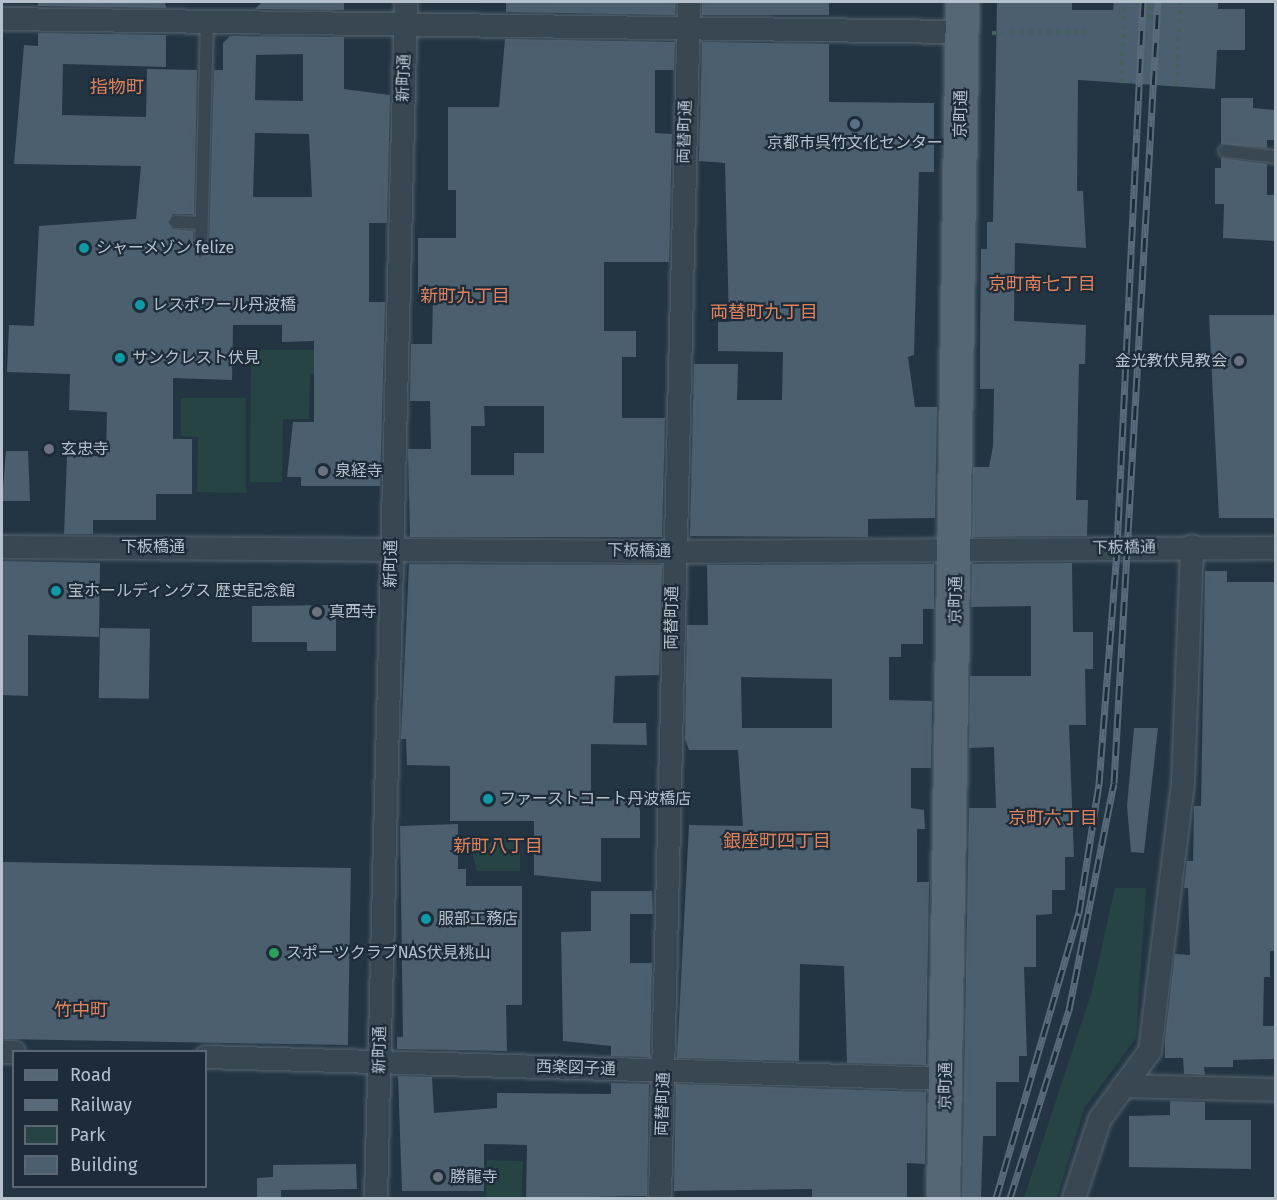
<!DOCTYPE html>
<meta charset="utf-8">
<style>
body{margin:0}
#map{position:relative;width:1277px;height:1200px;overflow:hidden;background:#233543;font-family:"Fira Sans","Noto Sans JP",sans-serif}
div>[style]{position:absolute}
.green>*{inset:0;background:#254443;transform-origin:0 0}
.building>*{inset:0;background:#4c5f6e;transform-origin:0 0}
.path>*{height:4px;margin-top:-2px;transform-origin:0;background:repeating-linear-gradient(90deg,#44605f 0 4.5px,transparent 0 9px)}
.roads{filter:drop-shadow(0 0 2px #566470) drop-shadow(0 0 2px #566470)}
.lane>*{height:12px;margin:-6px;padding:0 6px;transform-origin:6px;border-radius:6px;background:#384752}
.street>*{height:22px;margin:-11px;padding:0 11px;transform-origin:11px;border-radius:11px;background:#384752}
.primary>*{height:33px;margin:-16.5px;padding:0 16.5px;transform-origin:16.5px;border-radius:16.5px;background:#566673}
.rail>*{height:7px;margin-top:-3.5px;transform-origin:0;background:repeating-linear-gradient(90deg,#1d2c38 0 14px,#596b7a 0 28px);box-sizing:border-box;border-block:2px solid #596b7a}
.dots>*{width:16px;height:16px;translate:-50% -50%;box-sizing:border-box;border:3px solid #1d2c38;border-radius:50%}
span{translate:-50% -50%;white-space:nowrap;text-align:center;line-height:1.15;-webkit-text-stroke:4.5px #1d2c38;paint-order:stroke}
.street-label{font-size:16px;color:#b5c1cd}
.poi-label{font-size:16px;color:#b5c1cd}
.left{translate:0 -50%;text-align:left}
.right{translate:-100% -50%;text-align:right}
.neighbourhood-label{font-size:18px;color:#e0835d}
.frame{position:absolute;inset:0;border:3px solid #b5c1cd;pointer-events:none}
.legend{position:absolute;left:12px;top:1050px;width:195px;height:138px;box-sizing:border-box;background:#1d2c38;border:2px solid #5a6874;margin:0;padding:8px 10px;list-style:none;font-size:18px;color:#b5c1cd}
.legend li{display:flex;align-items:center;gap:12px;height:30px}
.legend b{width:30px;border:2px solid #5a6874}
</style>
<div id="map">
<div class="green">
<div style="clip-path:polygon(251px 350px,319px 350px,319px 373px,310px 374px,309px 419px,283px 419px,282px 482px,250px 482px)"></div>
<div style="clip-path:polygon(181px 398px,246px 398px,246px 493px,197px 492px,198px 437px,181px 436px)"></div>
<div style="clip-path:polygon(468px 839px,520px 839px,520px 871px,477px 871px)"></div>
<div style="clip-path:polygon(1115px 888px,1146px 888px,1136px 1038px,1084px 1109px,1057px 1198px,1024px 1198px,1092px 991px)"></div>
<div style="left:487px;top:1160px;width:36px;height:38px;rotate:2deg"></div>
</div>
<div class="building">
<div style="clip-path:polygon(38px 2px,165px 2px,166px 8px,38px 6px)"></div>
<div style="clip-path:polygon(262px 2px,344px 2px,344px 10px,255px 9px)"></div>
<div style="clip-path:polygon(506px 2px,676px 2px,675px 15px,506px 12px)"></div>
<div style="left:702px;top:2px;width:127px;height:13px"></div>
<div style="clip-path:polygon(997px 2px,1072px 2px,1072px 10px,1113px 10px,1114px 2px,1218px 2px,1218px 9px,1245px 9px,1245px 50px,1217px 50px,1215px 89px,1078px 80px,1077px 191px,1083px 191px,1086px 248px,1015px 243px,1014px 321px,1086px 325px,1085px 364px,1079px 364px,1076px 500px,1088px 500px,1087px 536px,972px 537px,973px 467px,989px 467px,993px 446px,994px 389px,980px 389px,980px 343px,981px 249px,987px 249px,987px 222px,993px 222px)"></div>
<div style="clip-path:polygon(evenodd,38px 33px,166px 35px,166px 67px,63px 64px,62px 115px,146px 117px,147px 69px,197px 70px,194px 214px,173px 214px,168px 222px,172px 229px,193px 231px,194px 253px,200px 258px,209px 250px,214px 70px,223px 70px,223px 43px,230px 36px,344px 37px,344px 89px,390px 95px,387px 223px,369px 223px,369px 302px,385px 302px,380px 486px,301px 486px,301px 477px,287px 477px,293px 422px,314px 422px,314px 341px,282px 342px,282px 325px,233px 325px,232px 380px,173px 378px,173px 439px,192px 439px,192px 494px,156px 494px,156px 520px,93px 520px,93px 534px,64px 534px,67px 456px,106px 456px,107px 412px,69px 410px,70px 374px,7px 372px,9px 325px,34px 326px,39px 226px,136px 219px,141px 166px,14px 164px,24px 45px,38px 46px,38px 33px,303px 54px,303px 101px,255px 100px,256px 55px,303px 54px,38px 33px,255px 133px,309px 134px,312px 197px,253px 197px,255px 133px)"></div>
<div style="clip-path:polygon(evenodd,505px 39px,675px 42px,674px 70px,655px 70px,655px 133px,672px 134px,669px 262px,604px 262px,604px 331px,636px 331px,636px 357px,622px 357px,622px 418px,665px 418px,662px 537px,410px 537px,408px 449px,431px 449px,430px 401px,410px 401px,411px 344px,432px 344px,433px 293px,418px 293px,418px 238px,456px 238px,456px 190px,448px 190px,448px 107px,499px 107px,505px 39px,484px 406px,544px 406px,544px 453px,514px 453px,514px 475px,471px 475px,471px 426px,485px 426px,484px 406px)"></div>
<div style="clip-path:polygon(702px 42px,829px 44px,829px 102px,934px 103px,934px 172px,919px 172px,914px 355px,908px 357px,915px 407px,937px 407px,935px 518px,868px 519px,868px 537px,690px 536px,694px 364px,738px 364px,737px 400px,782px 400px,783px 352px,718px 351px,718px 322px,729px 322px,725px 163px,699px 161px)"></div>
<div style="clip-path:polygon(1221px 98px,1253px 98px,1253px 108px,1275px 110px,1275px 140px,1267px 140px,1267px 148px,1221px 144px)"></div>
<div style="clip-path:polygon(1221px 158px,1267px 164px,1267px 195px,1275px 195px,1275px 241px,1223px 238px,1224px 204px,1215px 204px,1215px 168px,1221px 168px)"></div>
<div style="clip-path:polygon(1209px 315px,1275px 315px,1275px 518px,1219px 518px)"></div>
<div style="clip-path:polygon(6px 451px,28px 451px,30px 501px,2px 501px)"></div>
<div style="clip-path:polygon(2px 561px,100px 563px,99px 637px,28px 635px,28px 696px,2px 695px)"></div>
<div style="clip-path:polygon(1072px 563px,1073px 632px,1093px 632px,1093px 669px,1085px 669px,1086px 725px,1069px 725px,1074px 857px,1065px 857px,1065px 890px,1052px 890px,1052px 914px,1036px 915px,1036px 967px,1024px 967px,1027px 1056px,1019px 1056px,1019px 1082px,996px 1082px,996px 1136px,983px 1136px,981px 1198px,962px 1198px,969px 808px,996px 808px,994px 747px,969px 748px,970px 676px,1031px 676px,1031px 606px,971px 607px,972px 564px)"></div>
<div style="clip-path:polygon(409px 564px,662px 565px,659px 675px,615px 676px,613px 723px,646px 723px,647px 745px,591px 744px,591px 799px,637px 800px,640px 811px,640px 838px,601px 838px,601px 882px,534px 875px,534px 821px,450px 821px,450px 766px,407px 765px,406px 739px,401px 739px)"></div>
<div style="clip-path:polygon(evenodd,934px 564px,934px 609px,923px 609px,923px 644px,901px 644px,901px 657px,889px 657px,889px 700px,932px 701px,931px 768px,911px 768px,911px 808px,924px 810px,925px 829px,917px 829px,917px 882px,929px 882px,926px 1065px,847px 1063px,844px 966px,800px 964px,799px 1061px,677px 1058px,689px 825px,743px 826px,738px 750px,689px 750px,685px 739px,687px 625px,708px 625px,707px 565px,934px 564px,741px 677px,832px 679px,832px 728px,742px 728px,741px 677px)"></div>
<div style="clip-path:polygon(1205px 571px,1227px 571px,1227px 582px,1275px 582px,1275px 951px,1270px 951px,1270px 977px,1264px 977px,1263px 1026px,1275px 1026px,1275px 1059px,1233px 1060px,1233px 1067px,1204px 1067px,1205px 1075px,1184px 1074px,1183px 1058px,1165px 1058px,1165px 1039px,1175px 954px,1190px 955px,1188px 888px,1184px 888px,1187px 861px,1193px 861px,1194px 806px,1201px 806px)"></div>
<div style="clip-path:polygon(336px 605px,336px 651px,307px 651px,307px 642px,252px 642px,252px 606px)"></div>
<div style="left:100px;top:628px;width:50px;height:70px;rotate:1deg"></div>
<div style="clip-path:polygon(1134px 728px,1158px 728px,1144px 853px,1131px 852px,1127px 806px)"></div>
<div style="clip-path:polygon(458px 824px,458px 869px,466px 869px,466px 886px,522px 886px,522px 1005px,506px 1005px,507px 1051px,397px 1049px,397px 1037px,403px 1037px,400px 826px)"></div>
<div style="left:2px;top:862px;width:349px;height:177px;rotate:1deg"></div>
<div style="clip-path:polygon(591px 891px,652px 891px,653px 914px,630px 914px,630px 963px,652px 963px,650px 1057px,611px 1056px,611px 1046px,563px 1041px,561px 932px,591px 931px)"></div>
<div style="clip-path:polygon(398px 1076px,432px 1077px,434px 1113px,497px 1108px,497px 1093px,611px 1094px,611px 1083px,649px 1084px,647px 1196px,526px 1198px,527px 1145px,484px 1144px,484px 1191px,402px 1191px)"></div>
<div style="clip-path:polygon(676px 1084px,926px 1092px,925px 1164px,907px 1163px,907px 1198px,812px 1198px,812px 1189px,674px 1191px)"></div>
<div style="clip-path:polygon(1170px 1101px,1205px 1102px,1205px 1120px,1251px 1120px,1251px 1169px,1129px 1167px,1129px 1116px,1170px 1115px)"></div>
<div style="clip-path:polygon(356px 1164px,357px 1189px,281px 1190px,281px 1198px,257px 1198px,257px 1178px,273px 1177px,273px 1165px)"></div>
</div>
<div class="path">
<div style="left:1150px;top:19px;width:17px;rotate:-87deg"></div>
<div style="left:1011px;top:32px;width:79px"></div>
<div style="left:992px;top:33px;width:11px"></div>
<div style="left:1121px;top:83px;width:81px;rotate:-87.2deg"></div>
<div style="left:1177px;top:86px;width:84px;rotate:-88deg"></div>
</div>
<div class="roads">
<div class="lane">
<div style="left:1225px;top:151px;width:51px;rotate:6.7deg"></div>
<div style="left:176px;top:222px;width:25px;rotate:2deg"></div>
<div style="left:201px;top:250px;width:229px;rotate:-88.5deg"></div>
</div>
<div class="street">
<div style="left:2px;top:19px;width:960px;rotate:0.78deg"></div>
<div style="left:2px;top:547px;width:671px;rotate:0.43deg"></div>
<div style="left:673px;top:552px;width:603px;rotate:-0.38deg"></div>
<div style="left:2px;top:1052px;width:12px"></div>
<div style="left:206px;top:1057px;width:740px;rotate:1.7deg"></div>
<div style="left:1124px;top:1086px;width:152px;rotate:1.5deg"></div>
<div style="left:376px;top:1198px;width:1196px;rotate:-88.56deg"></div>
<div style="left:660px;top:1198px;width:1196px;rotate:-88.61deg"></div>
<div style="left:1074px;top:1198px;width:83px;rotate:-71.8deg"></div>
<div style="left:1100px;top:1119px;width:84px;rotate:-53.7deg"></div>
<div style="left:1150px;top:1051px;width:271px;rotate:-83deg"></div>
<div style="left:1183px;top:782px;width:236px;rotate:-87.8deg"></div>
</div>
<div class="primary">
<div style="left:943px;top:1198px;width:1196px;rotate:-89.09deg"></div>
</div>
</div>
<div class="rail">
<div style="left:996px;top:1198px;width:297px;rotate:-73.8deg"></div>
<div style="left:1079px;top:913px;width:131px;rotate:-81.2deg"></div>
<div style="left:1099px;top:784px;width:237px;rotate:-85.6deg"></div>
<div style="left:1117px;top:548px;width:547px;rotate:-87.27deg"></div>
<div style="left:1010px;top:1198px;width:197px;rotate:-72.6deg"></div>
<div style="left:1069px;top:1010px;width:231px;rotate:-78.8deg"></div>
<div style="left:1114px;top:783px;width:782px;rotate:-86.78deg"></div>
</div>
<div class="dots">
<div style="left:855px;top:124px;background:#5c6f8a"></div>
<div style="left:84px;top:248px;background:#0f9aa8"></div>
<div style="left:140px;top:305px;background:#0f9aa8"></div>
<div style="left:120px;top:358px;background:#0f9aa8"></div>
<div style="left:1239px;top:361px;background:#6b7280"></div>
<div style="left:49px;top:449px;background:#6b7280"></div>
<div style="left:323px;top:471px;background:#6b7280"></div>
<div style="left:56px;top:591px;background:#0f9aa8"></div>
<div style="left:317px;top:612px;background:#6b7280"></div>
<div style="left:488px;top:799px;background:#0f9aa8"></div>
<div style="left:426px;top:919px;background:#0f9aa8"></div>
<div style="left:274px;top:953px;background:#2e9e5b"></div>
<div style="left:438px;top:1177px;background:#6b7280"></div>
</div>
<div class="street-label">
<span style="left:404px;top:78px;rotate:-88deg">新町通</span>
<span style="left:961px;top:114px;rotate:-89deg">京町通</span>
<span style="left:685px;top:132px;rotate:-88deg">両替町通</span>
<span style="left:153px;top:547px">下板橋通</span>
<span style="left:1124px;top:548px;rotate:-1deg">下板橋通</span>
<span style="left:639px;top:551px;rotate:1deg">下板橋通</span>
<span style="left:391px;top:564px;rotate:-89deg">新町通</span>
<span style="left:956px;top:600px;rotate:-89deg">京町通</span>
<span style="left:672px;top:618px;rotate:-89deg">両替町通</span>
<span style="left:380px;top:1050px;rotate:-89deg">新町通</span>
<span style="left:576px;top:1068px;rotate:2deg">西楽図子通</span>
<span style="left:946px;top:1086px;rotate:-89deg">京町通</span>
<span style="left:663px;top:1104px;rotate:-88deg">両替町通</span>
</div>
<div class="poi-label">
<span style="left:855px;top:143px">京都市呉竹文化センター</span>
<span class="left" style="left:96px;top:248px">シャーメゾン felize</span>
<span class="left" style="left:152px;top:305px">レスポワール丹波橋</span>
<span class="left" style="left:132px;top:358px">サンクレスト伏見</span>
<span class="right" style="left:1227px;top:361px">金光教伏見教会</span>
<span class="left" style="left:61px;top:449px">玄忠寺</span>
<span class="left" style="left:335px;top:471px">泉経寺</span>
<span class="left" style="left:68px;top:591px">宝ホールディングス 歴史記念館</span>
<span class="left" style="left:329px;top:612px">真西寺</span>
<span class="left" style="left:500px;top:799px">ファーストコート丹波橋店</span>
<span class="left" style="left:438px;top:919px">服部工務店</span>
<span class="left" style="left:286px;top:953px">スポーツクラブNAS伏見桃山</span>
<span class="left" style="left:450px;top:1177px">勝龍寺</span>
</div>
<div class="neighbourhood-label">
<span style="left:117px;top:87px">指物町</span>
<span style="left:1042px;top:284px">京町南七丁目</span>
<span style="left:465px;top:296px">新町九丁目</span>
<span style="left:764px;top:312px">両替町九丁目</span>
<span style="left:1053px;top:818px">京町六丁目</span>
<span style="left:777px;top:841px">銀座町四丁目</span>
<span style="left:498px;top:846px">新町八丁目</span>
<span style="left:81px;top:1010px">竹中町</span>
</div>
<div class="frame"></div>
<ul class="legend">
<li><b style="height:8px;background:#566673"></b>Road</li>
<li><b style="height:8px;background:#596b7a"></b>Railway</li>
<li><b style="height:16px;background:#254443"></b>Park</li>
<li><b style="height:16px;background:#4c5f6e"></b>Building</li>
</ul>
</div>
